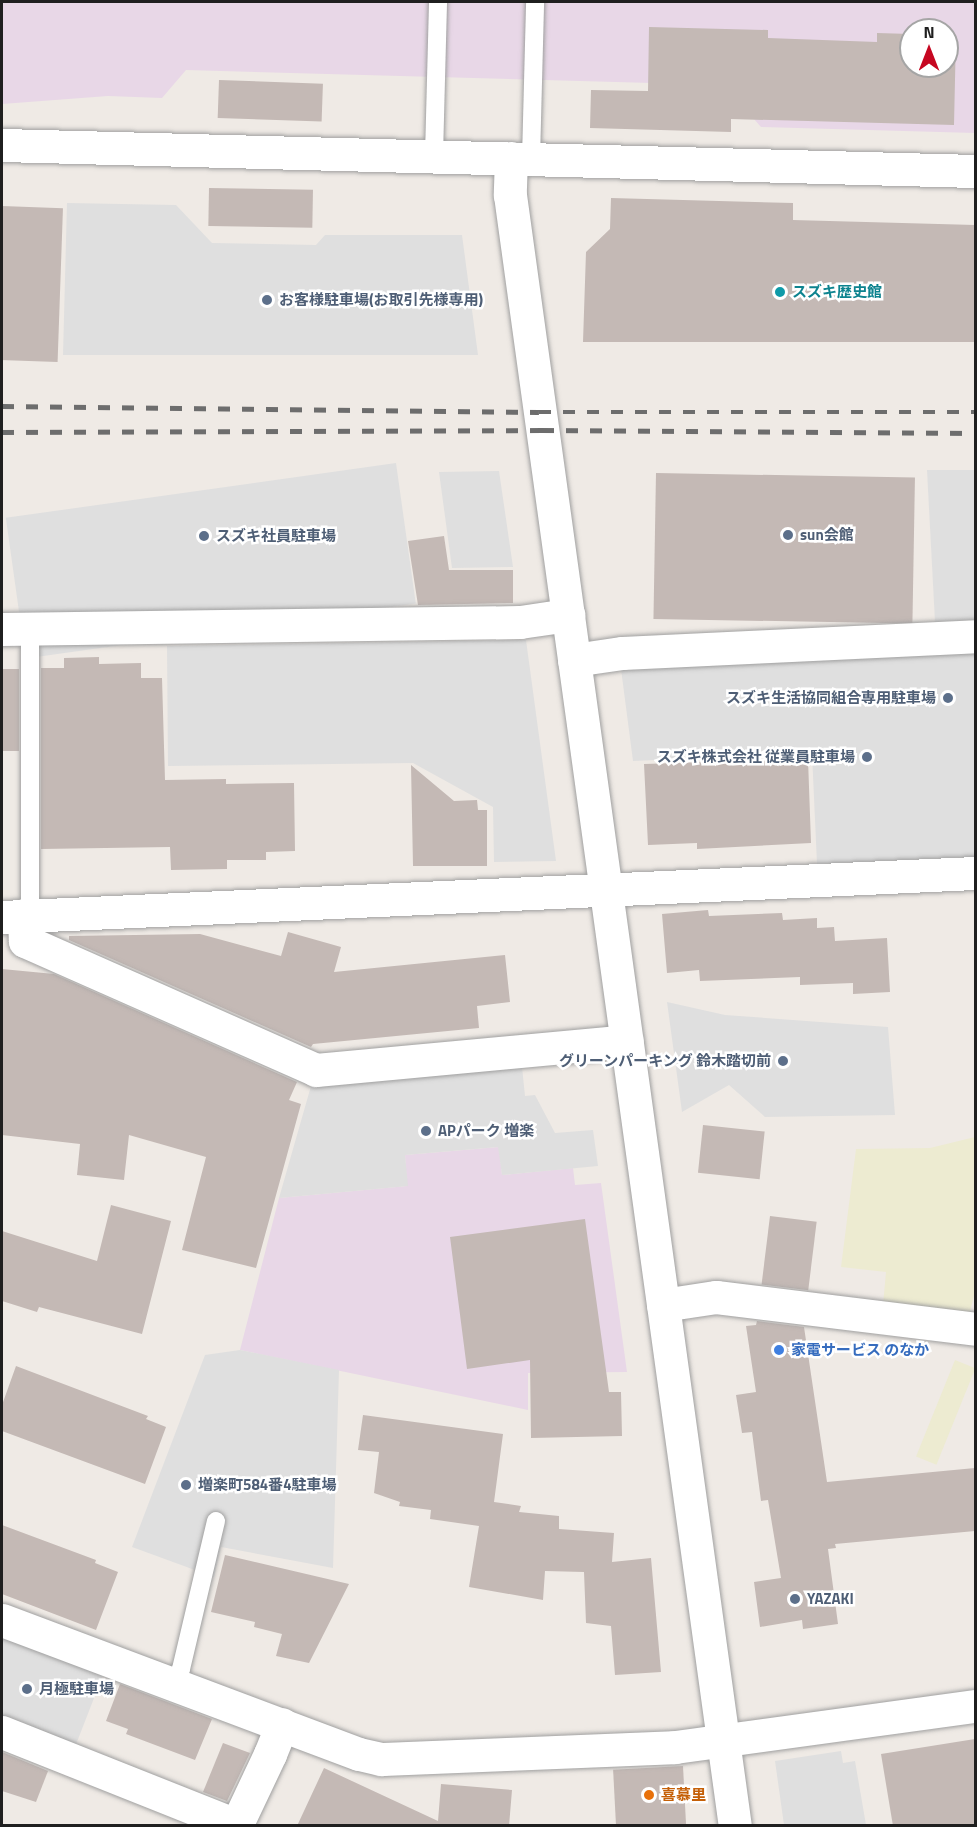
<!DOCTYPE html>
<meta charset="utf-8">
<style>
body{margin:0}
#map{position:relative;width:977px;height:1827px;overflow:hidden;background:#efeae5;font-family:"Titillium Web","Noto Sans JP",sans-serif}
div>[style]{position:absolute}
.industrial>*{inset:0;background:#e8d7e7}
.farmland>*{inset:0;background:#edebd1;transform-origin:0 0}
.parking>*{inset:0;background:#dfdfdf;transform-origin:0 0}
.building>*{inset:0;background:#c4b9b5;transform-origin:0 0}
.roads{filter:drop-shadow(0 0 2px #a0a0a0) drop-shadow(0 0 2px #a0a0a0)}
.service>*{height:18px;margin:-9px;padding:0 9px;transform-origin:9px;border-radius:9px;background:#fff}
.minor>*{height:33px;margin:-16.5px;padding:0 16.5px;transform-origin:16.5px;border-radius:16.5px;background:#fff}
.tertiary>*{height:33px;margin:-16.5px;padding:0 16.5px;transform-origin:16.5px;border-radius:16.5px;background:#fff}
.rail>*{height:4.5px;margin-top:-2.25px;transform-origin:0;background:repeating-linear-gradient(90deg,#6d6d6d 0 12px,transparent 0 24px)}
.dots>*{width:16px;height:16px;translate:-50% -50%;box-sizing:border-box;border:3px solid #fff;border-radius:50%}
span{translate:-50% -50%;white-space:nowrap;text-align:center;line-height:1.15;-webkit-text-stroke:5px #fff;paint-order:stroke}
.culture-label{font-size:15px;color:#0d838f;font-weight:700}
.left{translate:0 -50%;text-align:left}
.service-label{font-size:15px;color:#4e5e75;font-weight:700}
.right{translate:-100% -50%;text-align:right}
.shop-label{font-size:15px;color:#366cbe;font-weight:700}
.food-label{font-size:15px;color:#c56008;font-weight:700}
.frame{position:absolute;inset:0;border:3px solid #1f1f1f;pointer-events:none}
.north{position:absolute;left:899px;top:18px;width:60px;height:60px;box-sizing:border-box;background:#fff;border:2px solid #a5a5a5;border-radius:50%;rotate:0deg;font-size:16px;font-weight:700;line-height:24px;text-align:center;color:#1f1f1f}
.north::after{content:'';display:block;margin:auto;width:21px;height:27px;background:#c60721;clip-path:polygon(50% 0,100% 100%,50% 72%,0 100%)}
</style>
<div id="map">
<div class="industrial">
<div style="clip-path:polygon(evenodd,2px 2px,975px 2px,975px 133px,761px 127px,724px 85px,186px 70px,162px 98px,108px 96px,2px 104px,2px 2px,911px 30px,947px 30px,947px 66px,911px 66px,911px 30px)"></div>
<div style="clip-path:polygon(499px 1147px,502px 1175px,573px 1168px,575px 1185px,601px 1183px,627px 1372px,528px 1373px,528px 1410px,240px 1350px,279px 1198px,407px 1186px,405px 1155px)"></div>
</div>
<div class="farmland">
<div style="clip-path:polygon(975px 1137px,976px 1288px,969px 1315px,883px 1305px,886px 1272px,841px 1267px,856px 1149px,930px 1148px)"></div>
<div style="left:955px;top:1360px;width:22px;height:104px;rotate:22deg"></div>
</div>
<div class="parking">
<div style="clip-path:polygon(67px 203px,176px 205px,212px 243px,316px 245px,325px 235px,462px 235px,478px 355px,63px 355px)"></div>
<div style="left:396px;top:463px;width:142px;height:394px;rotate:82deg"></div>
<div style="clip-path:polygon(927px 470px,975px 470px,975px 620px,935px 622px)"></div>
<div style="clip-path:polygon(499px 471px,513px 567px,452px 568px,439px 472px)"></div>
<div style="clip-path:polygon(526px 640px,556px 861px,494px 862px,493px 807px,413px 763px,168px 766px,167px 646px)"></div>
<div style="clip-path:polygon(975px 652px,975px 857px,817px 864px,812px 753px,633px 761px,621px 669px)"></div>
<div style="clip-path:polygon(667px 1002px,725px 1015px,888px 1027px,895px 1115px,765px 1117px,729px 1085px,682px 1112px)"></div>
<div style="clip-path:polygon(522px 1067px,525px 1096px,535px 1095px,555px 1133px,593px 1130px,598px 1166px,502px 1175px,498px 1147px,405px 1155px,408px 1186px,279px 1198px,311px 1086px)"></div>
<div style="clip-path:polygon(240px 1350px,339px 1370px,333px 1568px,221px 1547px,214px 1577px,132px 1547px,205px 1355px)"></div>
<div style="clip-path:polygon(2px 1636px,103px 1675px,75px 1747px,2px 1719px)"></div>
<div style="clip-path:polygon(841px 1751px,843px 1763px,855px 1761px,866px 1825px,784px 1825px,775px 1761px)"></div>
</div>
<div class="building">
<div style="clip-path:polygon(649px 27px,768px 30px,768px 38px,877px 42px,877px 33px,911px 34px,911px 66px,947px 66px,947px 35px,956px 35px,954px 125px,731px 119px,731px 132px,590px 128px,591px 90px,648px 91px)"></div>
<div style="left:219px;top:80px;width:104px;height:38px;rotate:2deg"></div>
<div style="left:209px;top:188px;width:104px;height:38px;rotate:1deg"></div>
<div style="clip-path:polygon(611px 198px,793px 203px,793px 220px,975px 225px,975px 342px,583px 342px,586px 252px,610px 229px)"></div>
<div style="left:2px;top:206px;width:61px;height:154px;rotate:2deg"></div>
<div style="left:656px;top:473px;width:259px;height:146px;rotate:1deg"></div>
<div style="clip-path:polygon(444px 536px,449px 570px,513px 570px,513px 603px,418px 605px,408px 541px)"></div>
<div style="clip-path:polygon(99px 657px,99px 664px,141px 663px,141px 678px,162px 678px,165px 780px,226px 779px,226px 784px,294px 783px,295px 851px,266px 852px,266px 860px,227px 860px,227px 869px,171px 870px,170px 847px,41px 849px,41px 668px,64px 668px,64px 658px)"></div>
<div style="left:2px;top:669px;width:17px;height:82px"></div>
<div style="clip-path:polygon(808px 759px,811px 843px,697px 849px,697px 843px,648px 845px,644px 764px)"></div>
<div style="clip-path:polygon(411px 765px,454px 801px,477px 800px,478px 810px,487px 810px,487px 866px,413px 866px)"></div>
<div style="clip-path:polygon(708px 910px,709px 916px,782px 913px,783px 920px,817px 918px,817px 928px,834px 927px,835px 941px,887px 938px,890px 992px,853px 994px,853px 983px,800px 985px,800px 977px,700px 981px,699px 970px,667px 973px,662px 914px)"></div>
<div style="clip-path:polygon(288px 932px,341px 947px,334px 972px,505px 955px,510px 1002px,477px 1006px,479px 1028px,313px 1044px,311px 1047px,69px 940px,69px 936px,200px 934px,281px 956px)"></div>
<div style="clip-path:polygon(2px 969px,54px 974px,297px 1082px,289px 1100px,301px 1104px,256px 1268px,182px 1250px,206px 1157px,129px 1135px,124px 1180px,77px 1175px,80px 1144px,2px 1135px)"></div>
<div style="left:703px;top:1125px;width:62px;height:48px;rotate:6deg"></div>
<div style="clip-path:polygon(111px 1205px,171px 1221px,142px 1334px,39px 1307px,37px 1312px,2px 1301px,2px 1231px,97px 1261px)"></div>
<div style="left:770px;top:1216px;width:47px;height:69px;rotate:7deg"></div>
<div style="clip-path:polygon(585px 1219px,609px 1392px,621px 1392px,622px 1436px,531px 1438px,530px 1360px,467px 1369px,450px 1237px)"></div>
<div style="clip-path:polygon(757px 1321px,804px 1327px,827px 1482px,975px 1468px,975px 1531px,835px 1544px,836px 1548px,828px 1549px,838px 1624px,803px 1629px,802px 1620px,760px 1627px,754px 1582px,781px 1578px,768px 1500px,761px 1501px,752px 1432px,742px 1433px,736px 1395px,756px 1392px,746px 1326px,756px 1325px)"></div>
<div style="clip-path:polygon(16px 1366px,148px 1416px,146px 1419px,166px 1427px,145px 1484px,2px 1431px,2px 1405px)"></div>
<div style="clip-path:polygon(363px 1415px,503px 1434px,494px 1502px,521px 1506px,519px 1512px,559px 1516px,559px 1529px,614px 1533px,612px 1562px,651px 1558px,661px 1672px,615px 1675px,611px 1626px,586px 1623px,584px 1572px,545px 1571px,543px 1600px,469px 1587px,479px 1526px,430px 1519px,431px 1510px,399px 1506px,400px 1502px,374px 1493px,379px 1452px,358px 1450px)"></div>
<div style="clip-path:polygon(2px 1525px,96px 1560px,95px 1563px,118px 1572px,96px 1630px,2px 1594px)"></div>
<div style="clip-path:polygon(225px 1555px,349px 1584px,309px 1663px,276px 1656px,282px 1634px,254px 1627px,255px 1622px,211px 1612px)"></div>
<div style="clip-path:polygon(120px 1684px,212px 1719px,195px 1760px,126px 1734px,128px 1729px,106px 1721px)"></div>
<div style="clip-path:polygon(975px 1739px,975px 1826px,893px 1826px,881px 1754px)"></div>
<div style="clip-path:polygon(223px 1743px,250px 1753px,227px 1801px,203px 1792px)"></div>
<div style="clip-path:polygon(2px 1752px,48px 1771px,36px 1802px,2px 1791px)"></div>
<div style="left:683px;top:1766px;width:60px;height:70px;rotate:87deg"></div>
<div style="clip-path:polygon(324px 1768px,438px 1821px,441px 1784px,512px 1790px,509px 1826px,297px 1826px)"></div>
</div>
<div class="roads">
<div class="service">
<div style="left:434px;top:156px;width:154px;rotate:-88.5deg"></div>
<div style="left:531px;top:159px;width:157px;rotate:-88.5deg"></div>
<div style="left:30px;top:629px;width:286px;rotate:90deg"></div>
<div style="left:175px;top:1684px;width:16px;rotate:-68deg"></div>
<div style="left:181px;top:1669px;width:152px;rotate:-76.7deg"></div>
</div>
<div class="minor">
<div style="left:2px;top:629px;width:518px;rotate:-0.77deg"></div>
<div style="left:520px;top:622px;width:49px;rotate:-8.3deg"></div>
<div style="left:574px;top:660px;width:49px;rotate:-8.3deg"></div>
<div style="left:622px;top:653px;width:354px;rotate:-2.7deg"></div>
<div style="left:24px;top:915px;width:26px;rotate:88deg"></div>
<div style="left:25px;top:941px;width:318px;rotate:23.9deg"></div>
<div style="left:316px;top:1070px;width:312px;rotate:-5.3deg"></div>
<div style="left:2px;top:917px;width:975px;rotate:-2.59deg"></div>
<div style="left:663px;top:1305px;width:54px;rotate:-8.6deg"></div>
<div style="left:716px;top:1297px;width:262px;rotate:7deg"></div>
<div style="left:2px;top:1620px;width:381px;rotate:20.6deg"></div>
<div style="left:359px;top:1754px;width:23px;rotate:13deg"></div>
<div style="left:381px;top:1759px;width:294px;rotate:-2.3deg"></div>
<div style="left:675px;top:1747px;width:304px;rotate:-7.8deg"></div>
<div style="left:2px;top:1732px;width:252px;rotate:21.7deg"></div>
<div style="left:236px;top:1826px;width:80px;rotate:-64.7deg"></div>
<div style="left:270px;top:1754px;width:32px;rotate:-68deg"></div>
</div>
<div class="tertiary">
<div style="left:2px;top:145px;width:974px;rotate:1.53deg"></div>
<div style="left:511px;top:158px;width:37px;rotate:92deg"></div>
<div style="left:510px;top:195px;width:1646px;rotate:82.15deg"></div>
</div>
</div>
<div class="rail">
<div style="left:2px;top:406px;width:537px;rotate:0.64deg"></div>
<div style="left:539px;top:412px;width:437px"></div>
<div style="left:2px;top:432px;width:540px;rotate:-0.21deg"></div>
<div style="left:542px;top:430px;width:434px;rotate:0.4deg"></div>
</div>
<div class="dots">
<div style="left:780px;top:292px;background:#0f9aa8"></div>
<div style="left:267px;top:300px;background:#5c6f8a"></div>
<div style="left:788px;top:535px;background:#5c6f8a"></div>
<div style="left:204px;top:536px;background:#5c6f8a"></div>
<div style="left:948px;top:698px;background:#5c6f8a"></div>
<div style="left:867px;top:757px;background:#5c6f8a"></div>
<div style="left:783px;top:1061px;background:#5c6f8a"></div>
<div style="left:426px;top:1131px;background:#5c6f8a"></div>
<div style="left:779px;top:1350px;background:#3f7fe0"></div>
<div style="left:186px;top:1485px;background:#5c6f8a"></div>
<div style="left:795px;top:1599px;background:#5c6f8a"></div>
<div style="left:27px;top:1689px;background:#5c6f8a"></div>
<div style="left:649px;top:1795px;background:#e8710a"></div>
</div>
<div class="culture-label">
<span class="left" style="left:792px;top:292px">スズキ歴史館</span>
</div>
<div class="service-label">
<span class="left" style="left:279px;top:300px">お客様駐車場(お取引先様専用)</span>
<span class="left" style="left:800px;top:535px">sun会館</span>
<span class="left" style="left:216px;top:536px">スズキ社員駐車場</span>
<span class="right" style="left:936px;top:698px">スズキ生活協同組合専用駐車場</span>
<span class="right" style="left:855px;top:757px">スズキ株式会社 従業員駐車場</span>
<span class="right" style="left:771px;top:1061px">グリーンパーキング 鈴木踏切前</span>
<span class="left" style="left:438px;top:1131px">APパーク 増楽</span>
<span class="left" style="left:198px;top:1485px">増楽町584番4駐車場</span>
<span class="left" style="left:807px;top:1599px">YAZAKI</span>
<span class="left" style="left:39px;top:1689px">月極駐車場</span>
</div>
<div class="shop-label">
<span class="left" style="left:791px;top:1350px">家電サービス のなか</span>
</div>
<div class="food-label">
<span class="left" style="left:661px;top:1795px">喜慕里</span>
</div>
<div class="frame"></div>
<div class="north">N</div>
</div>
